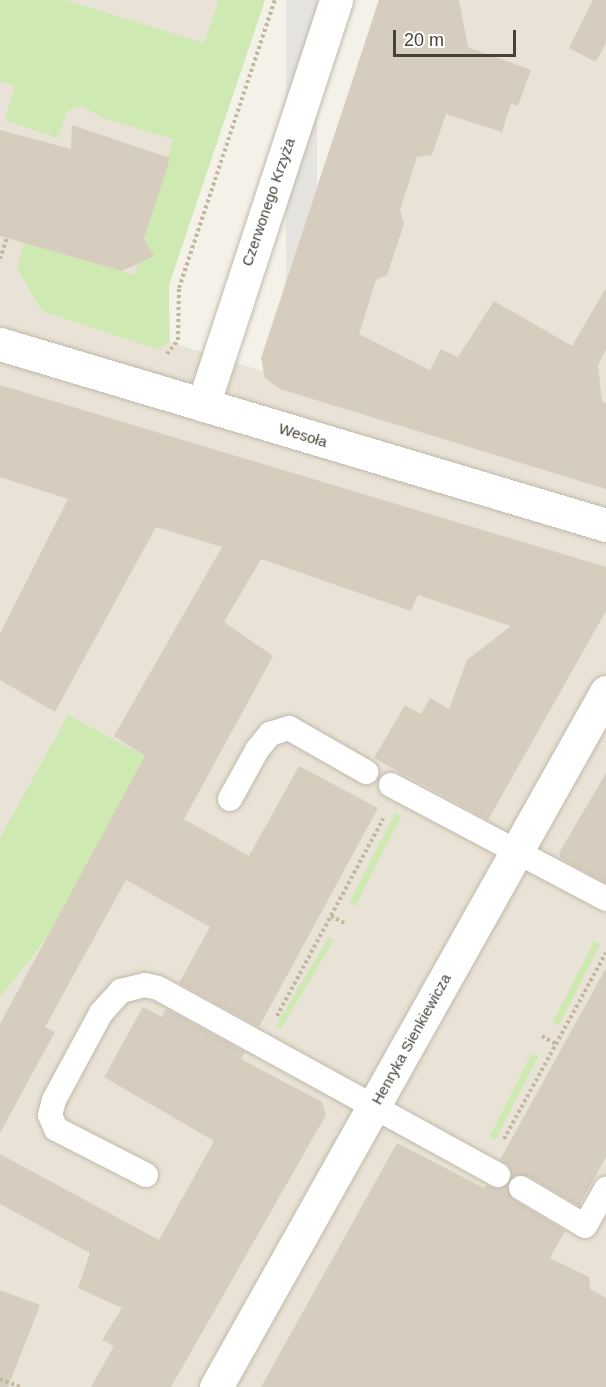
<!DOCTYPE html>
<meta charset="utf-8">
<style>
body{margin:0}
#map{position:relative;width:606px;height:1387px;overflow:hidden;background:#f4f1e8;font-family:Arial,sans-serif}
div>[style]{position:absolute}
.residential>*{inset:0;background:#e8e3d6}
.green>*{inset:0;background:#cee9b1;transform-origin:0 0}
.parking>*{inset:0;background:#e6e4e0;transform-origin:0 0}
.building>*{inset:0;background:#d6cdbe}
.path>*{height:4px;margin-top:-2px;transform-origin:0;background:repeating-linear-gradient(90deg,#c2b69c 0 3px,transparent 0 6px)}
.roads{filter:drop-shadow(0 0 2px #c0b9ab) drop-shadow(0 0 2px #c0b9ab)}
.lane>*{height:24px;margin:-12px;padding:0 12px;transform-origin:12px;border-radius:12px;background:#fff}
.street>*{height:33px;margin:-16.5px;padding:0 16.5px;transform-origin:16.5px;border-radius:16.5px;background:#fff}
span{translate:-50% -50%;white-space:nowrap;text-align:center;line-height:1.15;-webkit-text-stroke:4.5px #fff;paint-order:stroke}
.street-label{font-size:15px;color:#484237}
.scale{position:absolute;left:393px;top:30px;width:123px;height:27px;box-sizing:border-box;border:3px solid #484237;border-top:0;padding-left:8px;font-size:18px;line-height:21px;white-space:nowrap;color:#484237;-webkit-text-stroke:4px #fff;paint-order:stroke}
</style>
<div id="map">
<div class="residential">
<div style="clip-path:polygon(0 0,219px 0,143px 243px,169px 285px,170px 342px,262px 371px,288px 273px,379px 0,606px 0,606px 1387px,0 1387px)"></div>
</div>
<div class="green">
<div style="clip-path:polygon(0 0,65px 0,204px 43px,219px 0,265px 0,169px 285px,169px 342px,157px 349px,42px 311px,17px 268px,24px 243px,135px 275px,138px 262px,150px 249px,143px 243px,173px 139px,103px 118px,82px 106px,67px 111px,58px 138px,5px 120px,15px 86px,0 81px)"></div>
<div style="clip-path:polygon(68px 715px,146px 757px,45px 940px,0 997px,0 838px)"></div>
<div style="left:395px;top:813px;width:7px;height:101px;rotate:27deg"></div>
<div style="left:329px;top:937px;width:6px;height:104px;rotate:31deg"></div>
<div style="left:594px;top:941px;width:7px;height:91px;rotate:27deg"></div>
<div style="left:532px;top:1053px;width:7px;height:94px;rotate:27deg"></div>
</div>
<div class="parking">
<div style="left:286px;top:0;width:31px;height:308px"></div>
</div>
<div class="building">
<div style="clip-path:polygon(379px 0,459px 0,468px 47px,531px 70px,518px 106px,511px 103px,502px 132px,446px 114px,432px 155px,417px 157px,400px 210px,404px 224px,387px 275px,376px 280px,359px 334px,430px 370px,441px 349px,458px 357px,494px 301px,572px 346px,606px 288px,606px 350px,598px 365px,602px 402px,606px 403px,606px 489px,280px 389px,265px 378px,261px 358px)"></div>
<div style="clip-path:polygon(593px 0,606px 0,606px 43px,596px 62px,569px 48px)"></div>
<div style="clip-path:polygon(72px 125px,170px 158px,144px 239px,154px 256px,122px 271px,0 236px,0 130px,71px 149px)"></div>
<div style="clip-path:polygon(0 385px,606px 567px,606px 611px,488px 820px,374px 758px,405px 705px,421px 714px,430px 698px,449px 709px,467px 660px,511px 626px,418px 595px,411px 611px,261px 559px,224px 622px,273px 656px,184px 819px,249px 856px,299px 766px,378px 808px,259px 1027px,179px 983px,210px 927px,126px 880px,45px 1027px,55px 1032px,0 1133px,0 1024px,145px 756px,114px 736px,222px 547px,156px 527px,55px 712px,0 680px,0 634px,68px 499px,0 477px)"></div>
<div style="clip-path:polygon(606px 773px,606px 883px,561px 859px,559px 853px)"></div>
<div style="clip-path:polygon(606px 968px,606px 1157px,579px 1206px,528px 1176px,512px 1178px,510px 1167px,500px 1160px)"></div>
<div style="clip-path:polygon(143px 1007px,162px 1017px,166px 1009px,245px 1052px,241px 1059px,322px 1102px,326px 1115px,171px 1387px,91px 1387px,114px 1346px,102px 1340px,122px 1308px,78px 1288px,90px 1253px,0 1204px,0 1154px,159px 1240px,214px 1141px,104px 1077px)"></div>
<div style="clip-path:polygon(397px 1143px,484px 1188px,486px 1185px,498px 1189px,507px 1185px,514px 1200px,565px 1231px,550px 1258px,589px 1277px,590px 1289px,606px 1298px,606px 1387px,261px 1387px)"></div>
<div style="clip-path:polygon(0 1290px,40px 1305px,8px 1387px,0 1387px)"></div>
</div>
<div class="path">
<div style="left:0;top:259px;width:22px;rotate:-72deg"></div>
<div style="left:167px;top:354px;width:18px;rotate:-52deg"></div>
<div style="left:178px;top:340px;width:52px;rotate:-88.9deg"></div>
<div style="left:179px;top:288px;width:304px;rotate:-71.6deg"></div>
<div style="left:331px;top:916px;width:15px;rotate:28deg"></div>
<div style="left:277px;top:1016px;width:224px;rotate:-61.7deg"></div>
<div style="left:542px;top:1036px;width:16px;rotate:30deg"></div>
<div style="left:504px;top:1139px;width:212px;rotate:-61.3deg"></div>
<div style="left:0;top:1379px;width:22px;rotate:21deg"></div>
</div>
<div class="roads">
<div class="lane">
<div style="left:391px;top:785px;width:243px;rotate:27.9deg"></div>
<div style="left:230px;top:799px;width:56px;rotate:-61.1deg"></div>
<div style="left:257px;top:750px;width:21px;rotate:-51deg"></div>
<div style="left:270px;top:734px;width:20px;rotate:-18deg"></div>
<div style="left:289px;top:728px;width:89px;rotate:29.7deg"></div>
<div style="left:146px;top:1175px;width:101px;rotate:-152.9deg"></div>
<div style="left:56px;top:1129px;width:15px;rotate:-113deg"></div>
<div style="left:50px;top:1115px;width:16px;rotate:-75deg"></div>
<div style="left:54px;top:1100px;width:99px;rotate:-61.6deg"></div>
<div style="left:101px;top:1013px;width:30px;rotate:-48deg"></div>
<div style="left:121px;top:991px;width:25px;rotate:-14deg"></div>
<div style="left:145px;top:985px;width:13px;rotate:13deg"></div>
<div style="left:158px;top:988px;width:388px;rotate:28.8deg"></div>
<div style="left:521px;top:1188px;width:74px;rotate:30.7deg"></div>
<div style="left:585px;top:1226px;width:43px;rotate:-60.4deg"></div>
</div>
<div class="street">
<div style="left:0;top:344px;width:632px;rotate:16.63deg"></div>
<div style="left:203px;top:405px;width:426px;rotate:-71.8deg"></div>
<div style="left:216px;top:1387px;width:797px;rotate:-60.7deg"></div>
</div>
</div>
<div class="street-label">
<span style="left:268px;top:202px;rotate:-71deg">Czerwonego Krzyża</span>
<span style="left:303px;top:435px;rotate:17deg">Wesoła</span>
<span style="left:411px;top:1039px;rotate:-61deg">Henryka Sienkiewicza</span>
</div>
<div class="scale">20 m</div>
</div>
